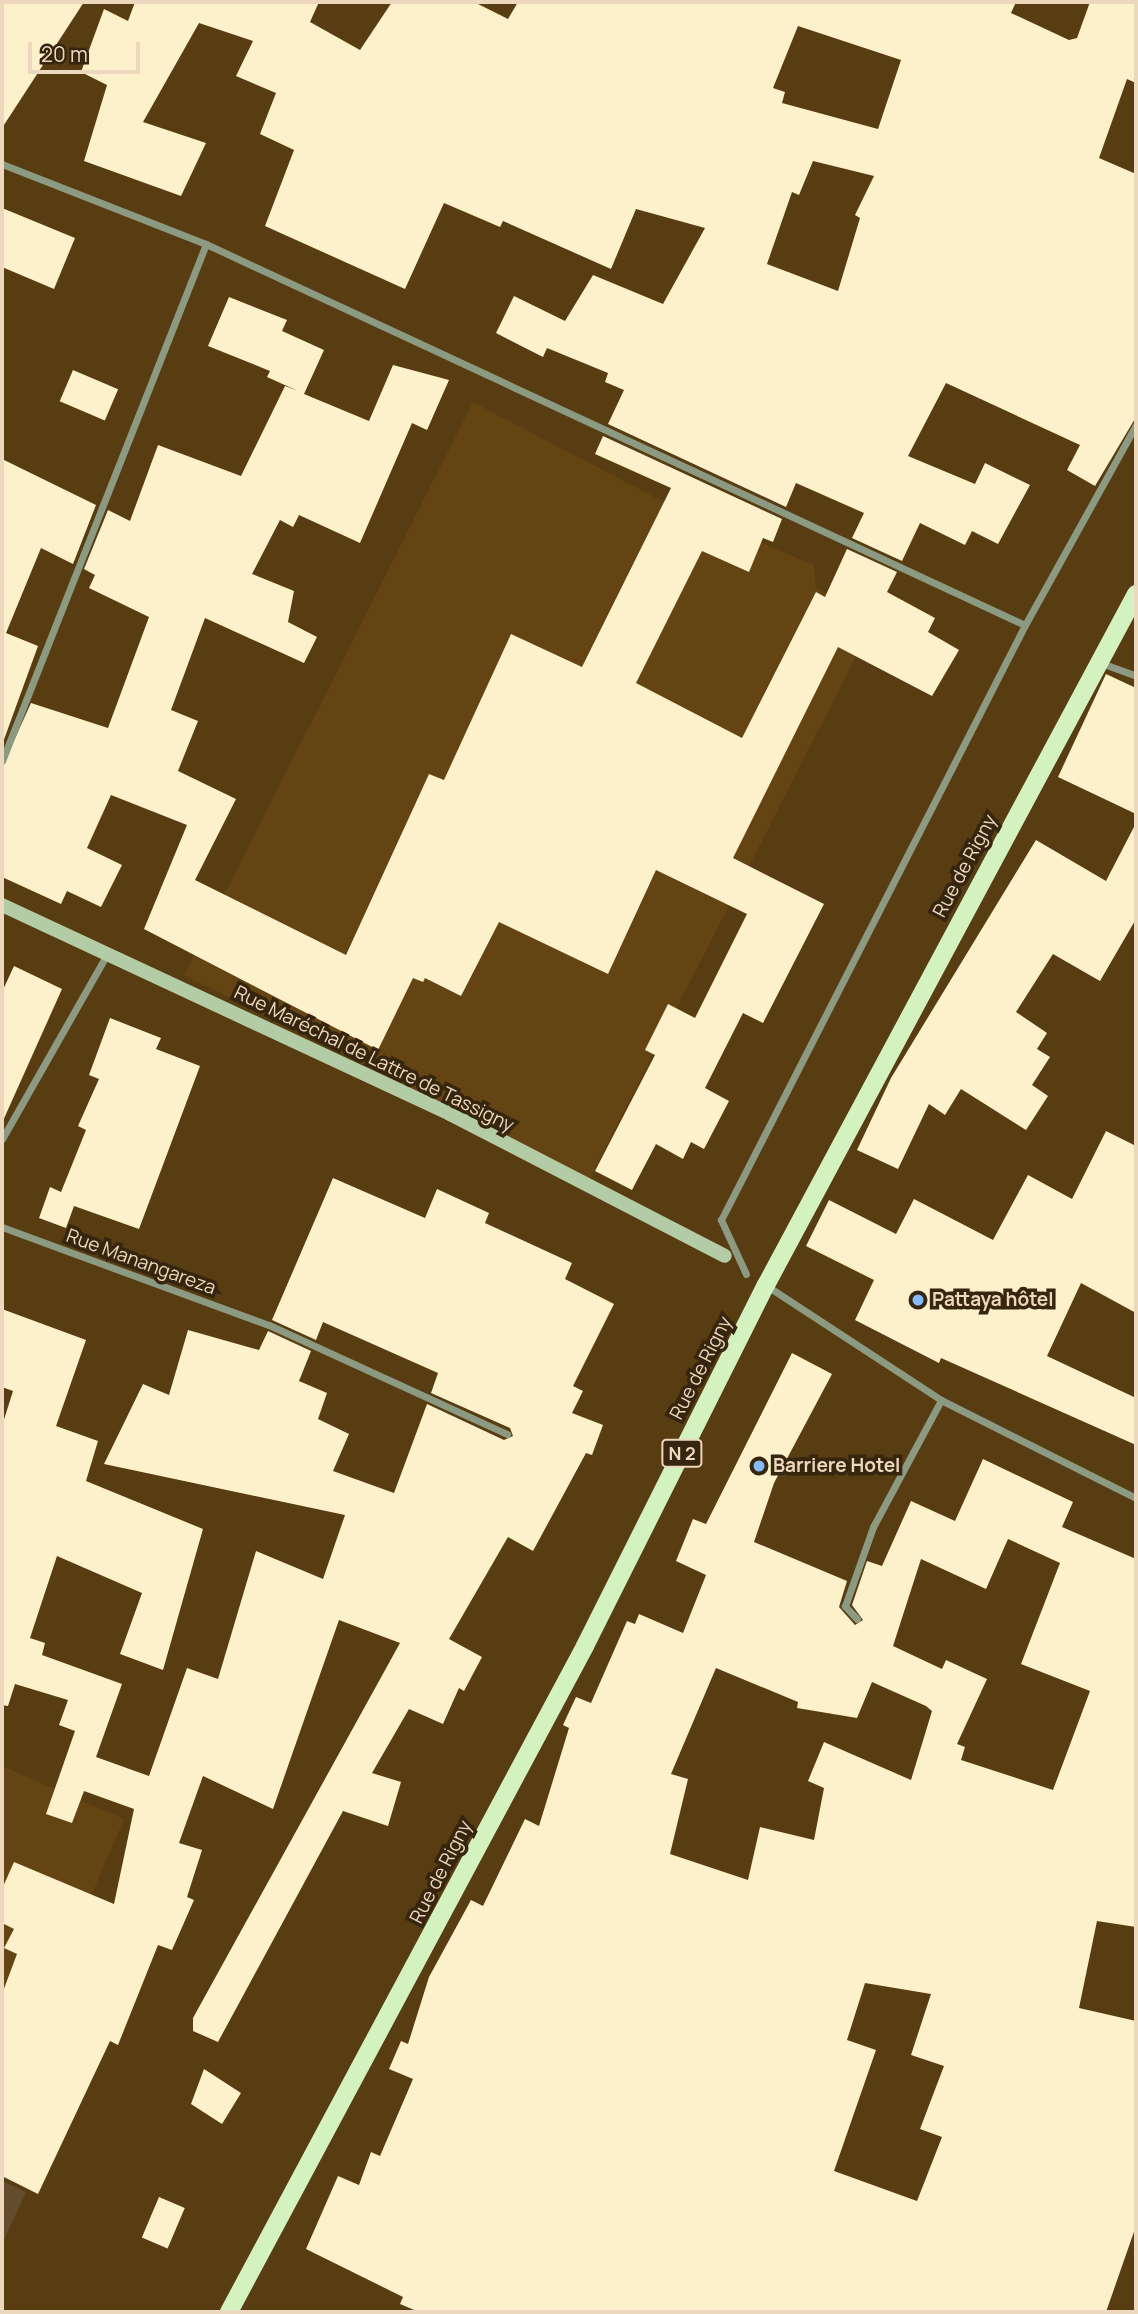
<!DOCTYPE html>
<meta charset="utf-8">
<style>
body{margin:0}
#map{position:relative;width:1138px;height:2314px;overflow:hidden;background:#583c12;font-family:Manrope,sans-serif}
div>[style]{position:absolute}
.built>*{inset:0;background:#654413}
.green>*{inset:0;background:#644d2f}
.building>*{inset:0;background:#fcf1ca;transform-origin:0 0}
.street>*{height:7px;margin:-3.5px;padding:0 3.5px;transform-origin:3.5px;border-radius:3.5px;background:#8c9a82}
.secondary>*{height:14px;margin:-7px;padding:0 7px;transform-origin:7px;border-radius:7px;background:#b4cca5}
.primary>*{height:18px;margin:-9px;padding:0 9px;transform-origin:9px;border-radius:9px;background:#d3f2c0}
.dots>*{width:19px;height:19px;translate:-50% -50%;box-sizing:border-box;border:4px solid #36250f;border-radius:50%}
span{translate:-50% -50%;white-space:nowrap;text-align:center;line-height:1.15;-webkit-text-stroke:7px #36250f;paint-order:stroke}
.shield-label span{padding:2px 5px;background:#36250f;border:2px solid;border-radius:5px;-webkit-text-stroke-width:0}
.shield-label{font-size:18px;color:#eed8bd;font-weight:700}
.street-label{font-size:19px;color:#eed8bd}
.poi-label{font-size:19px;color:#eed8bd;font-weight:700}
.left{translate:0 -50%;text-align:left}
.frame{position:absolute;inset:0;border:4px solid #eed8bd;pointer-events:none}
.scale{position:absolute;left:28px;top:42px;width:112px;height:32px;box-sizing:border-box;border:4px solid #eed8bd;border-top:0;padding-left:9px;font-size:21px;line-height:24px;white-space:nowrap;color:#eed8bd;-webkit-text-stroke:5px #36250f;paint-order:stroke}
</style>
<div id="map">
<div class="built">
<div style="clip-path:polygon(473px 402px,654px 497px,814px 565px,816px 588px,875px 619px,587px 1184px,394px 1079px,184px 975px)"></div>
<div style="clip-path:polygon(2px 1766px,124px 1819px,2px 2104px)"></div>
</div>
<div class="green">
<div style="clip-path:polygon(2px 2181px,26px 2192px,2px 2244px)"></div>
</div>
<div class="building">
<div style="clip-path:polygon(2px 2px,84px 2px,2px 128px)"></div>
<div style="clip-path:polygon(evenodd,135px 2px,319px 2px,310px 22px,360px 50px,392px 2px,474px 2px,508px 19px,518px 2px,1016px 2px,1011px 13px,1069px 40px,1077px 38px,1090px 2px,1136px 2px,1136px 83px,1127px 79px,1099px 158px,1136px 174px,1136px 417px,1095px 486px,1067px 470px,1080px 445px,946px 383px,908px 456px,975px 484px,985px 463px,1030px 485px,998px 544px,972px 531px,965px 545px,920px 523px,902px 561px,852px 538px,864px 513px,796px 483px,786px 507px,608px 424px,624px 390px,605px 382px,608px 373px,547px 348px,543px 357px,496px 333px,514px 296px,565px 321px,593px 275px,663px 304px,705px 228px,636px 209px,611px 269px,503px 221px,500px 227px,444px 203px,405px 289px,265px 226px,294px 150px,260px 134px,276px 93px,236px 76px,253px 41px,199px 23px,143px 122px,206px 143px,181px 196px,84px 161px,107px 85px,81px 72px,104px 9px,128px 21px,135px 2px,798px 26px,901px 60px,878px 129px,782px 103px,785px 92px,773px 88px,798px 26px,135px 2px,813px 161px,874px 176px,855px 215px,860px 218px,838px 291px,767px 264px,792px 192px,799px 195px,813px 161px)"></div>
<div style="clip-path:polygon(2px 208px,75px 238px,54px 289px,2px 267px)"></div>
<div style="clip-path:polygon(229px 297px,287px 320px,282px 331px,324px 350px,304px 394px,369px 421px,393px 365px,449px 380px,427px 430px,412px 423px,360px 543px,299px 515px,293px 527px,280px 520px,252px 574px,294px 591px,288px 622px,317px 637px,304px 663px,205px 618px,171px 710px,198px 721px,178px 771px,236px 799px,195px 880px,346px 955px,429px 774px,444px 780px,511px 634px,582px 667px,671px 488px,595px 454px,603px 436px,782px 519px,773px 542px,763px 538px,749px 572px,702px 551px,636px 683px,742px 738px,816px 592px,825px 597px,847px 549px,897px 572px,887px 592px,935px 618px,928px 632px,959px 650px,932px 696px,838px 647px,733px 858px,824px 904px,763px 1023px,743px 1013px,705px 1088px,729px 1101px,704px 1149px,691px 1142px,683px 1159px,656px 1144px,632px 1190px,595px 1171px,655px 1055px,645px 1050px,668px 1004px,695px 1018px,747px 914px,656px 870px,608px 974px,499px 922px,461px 996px,425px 978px,423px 982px,413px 978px,378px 1050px,144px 929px,187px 825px,111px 795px,87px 848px,122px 865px,101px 907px,67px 891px,61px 904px,2px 877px,2px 767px,31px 703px,108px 728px,149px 617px,89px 588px,95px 575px,84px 569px,108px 510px,130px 521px,158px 445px,241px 476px,285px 386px,298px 391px,267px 377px,270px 371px,208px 346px)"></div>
<div style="left:73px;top:370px;width:49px;height:34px;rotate:23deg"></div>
<div style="clip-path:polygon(2px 459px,96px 505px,73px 564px,41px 548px,6px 633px,38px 646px,2px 745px)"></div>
<div style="clip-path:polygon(1106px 674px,1136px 688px,1136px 814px,1058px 777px)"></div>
<div style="clip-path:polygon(1136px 823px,1136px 919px,1100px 981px,1053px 954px,1016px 1012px,1047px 1033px,1037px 1049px,1050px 1057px,1032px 1085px,1048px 1096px,1026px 1130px,961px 1089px,945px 1115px,929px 1104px,898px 1169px,857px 1150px,891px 1078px,1036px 840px,1106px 881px)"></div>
<div style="clip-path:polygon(14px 966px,62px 989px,2px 1123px,2px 992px)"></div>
<div style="clip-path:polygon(110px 1018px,161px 1038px,156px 1049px,200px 1066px,139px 1229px,74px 1206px,66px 1228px,39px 1218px,50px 1187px,61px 1192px,86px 1130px,78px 1126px,99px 1079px,89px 1075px)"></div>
<div style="clip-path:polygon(1106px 1131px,1136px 1146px,1136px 1313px,1081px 1283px,1047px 1356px,1136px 1398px,1136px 1445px,941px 1358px,939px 1363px,855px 1320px,874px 1280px,806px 1246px,829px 1200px,896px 1234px,914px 1199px,993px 1240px,1028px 1175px,1072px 1199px)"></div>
<div style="clip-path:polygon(333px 1178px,425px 1218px,437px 1189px,489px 1213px,485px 1223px,572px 1263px,565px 1279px,614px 1304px,573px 1386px,583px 1391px,572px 1413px,603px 1425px,592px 1455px,586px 1453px,533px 1551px,508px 1537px,449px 1639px,482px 1657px,464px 1691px,459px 1688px,443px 1724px,409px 1709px,372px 1773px,401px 1782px,388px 1826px,343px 1811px,218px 2042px,193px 2031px,193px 2018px,400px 1643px,339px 1620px,273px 1809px,203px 1776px,179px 1843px,202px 1850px,187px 1897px,194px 1900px,172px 1950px,158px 1945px,118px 2045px,110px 2041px,38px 2194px,2px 2176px,2px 1994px,17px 1954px,4px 1948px,14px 1929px,2px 1923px,2px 1889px,14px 1862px,114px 1904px,134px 1809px,84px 1791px,72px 1823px,46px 1814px,75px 1731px,59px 1725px,68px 1700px,15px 1684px,8px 1706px,2px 1705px,2px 1426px,13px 1391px,2px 1387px,2px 1309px,86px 1340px,56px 1426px,98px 1441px,86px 1481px,203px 1529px,163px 1670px,120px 1654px,142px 1593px,57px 1556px,30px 1638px,45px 1643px,42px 1655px,122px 1684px,96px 1757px,149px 1776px,187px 1668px,218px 1679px,256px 1551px,323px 1579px,345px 1515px,104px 1464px,143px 1384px,169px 1395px,188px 1330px,259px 1350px,268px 1331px,311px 1351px,299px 1381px,327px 1393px,318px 1419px,349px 1434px,333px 1471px,394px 1493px,427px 1404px,504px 1440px,513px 1436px,510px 1428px,431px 1393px,438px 1373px,323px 1322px,316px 1340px,272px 1320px)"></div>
<div style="clip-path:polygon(evenodd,792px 1353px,832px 1374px,774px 1483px,754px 1542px,847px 1581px,839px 1607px,855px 1625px,863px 1620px,852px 1605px,867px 1561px,882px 1566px,911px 1501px,955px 1521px,983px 1459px,1073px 1502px,1062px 1527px,1136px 1559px,1136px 1927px,1097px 1921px,1079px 2008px,1136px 2021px,1136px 2226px,1106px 2312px,419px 2312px,400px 2304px,403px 2297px,306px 2249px,338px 2176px,359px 2185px,371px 2152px,380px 2156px,413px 2079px,389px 2069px,401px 2041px,408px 2044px,429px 1977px,471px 1900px,483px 1906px,525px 1819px,539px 1826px,569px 1728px,563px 1725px,576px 1697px,591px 1703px,627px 1621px,635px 1624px,639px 1614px,683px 1633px,706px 1575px,676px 1561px,693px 1519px,706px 1524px,792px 1353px,1008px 1539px,1060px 1563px,1021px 1664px,1090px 1691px,1053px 1790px,961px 1760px,965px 1747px,957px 1744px,987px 1679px,946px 1660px,942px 1669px,893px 1646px,921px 1559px,986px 1589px,1008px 1539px,792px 1353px,716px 1668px,798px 1702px,797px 1708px,857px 1718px,872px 1682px,926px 1706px,932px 1711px,911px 1780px,824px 1742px,808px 1781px,824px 1788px,814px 1840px,760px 1827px,748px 1880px,670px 1854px,688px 1779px,671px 1774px,716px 1668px,792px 1353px,865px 1983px,931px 1994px,911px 2055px,944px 2066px,920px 2129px,942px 2137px,917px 2201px,834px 2171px,876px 2050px,847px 2040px,865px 1983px)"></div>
<div style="clip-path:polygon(204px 2069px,241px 2093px,222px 2124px,191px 2104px)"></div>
<div style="left:159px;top:2197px;width:28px;height:44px;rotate:23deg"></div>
</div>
<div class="street">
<div style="left:2px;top:164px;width:219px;rotate:21.4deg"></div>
<div style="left:206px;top:244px;width:903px;rotate:24.95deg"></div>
<div style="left:1101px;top:663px;width:37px;rotate:20deg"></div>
<div style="left:2px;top:761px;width:556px;rotate:-68.47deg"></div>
<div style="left:2px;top:1139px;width:210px;rotate:-60.4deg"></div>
<div style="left:2px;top:1227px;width:284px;rotate:20.2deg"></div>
<div style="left:269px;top:1325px;width:262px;rotate:24.6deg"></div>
<div style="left:746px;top:1274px;width:60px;rotate:-114.8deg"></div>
<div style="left:721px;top:1220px;width:668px;rotate:-62.94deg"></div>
<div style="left:1025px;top:625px;width:229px;rotate:-61deg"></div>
<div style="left:767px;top:1286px;width:208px;rotate:33.2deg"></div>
<div style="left:941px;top:1400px;width:218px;rotate:26.7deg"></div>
<div style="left:857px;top:1619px;width:18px;rotate:-133deg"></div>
<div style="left:845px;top:1606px;width:84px;rotate:-70.5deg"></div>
<div style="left:873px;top:1527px;width:144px;rotate:-61.8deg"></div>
</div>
<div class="secondary">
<div style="left:2px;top:905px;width:494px;rotate:25deg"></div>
<div style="left:450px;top:1114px;width:309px;rotate:27.3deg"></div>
</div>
<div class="primary">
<div style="left:229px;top:2312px;width:755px;rotate:-61.87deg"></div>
<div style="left:585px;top:1646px;width:404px;rotate:-63.4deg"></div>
<div style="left:766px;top:1285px;width:784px;rotate:-61.83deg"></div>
</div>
<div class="dots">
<div style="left:918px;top:1300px;background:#85bbfb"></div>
<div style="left:759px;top:1466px;background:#85bbfb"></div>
</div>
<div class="shield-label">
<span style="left:682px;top:1453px">N 2</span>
</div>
<div class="street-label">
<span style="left:965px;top:866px;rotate:-62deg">Rue de Rigny</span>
<span style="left:374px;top:1059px;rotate:26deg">Rue Maréchal de Lattre de Tassigny</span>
<span style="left:141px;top:1262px;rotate:20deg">Rue Manangareza</span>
<span style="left:701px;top:1368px;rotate:-63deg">Rue de Rigny</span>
<span style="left:441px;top:1872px;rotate:-63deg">Rue de Rigny</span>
</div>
<div class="poi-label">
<span class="left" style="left:932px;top:1300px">Pattaya hôtel</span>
<span class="left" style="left:773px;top:1466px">Barriere Hotel</span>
</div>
<div class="frame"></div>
<div class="scale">20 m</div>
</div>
